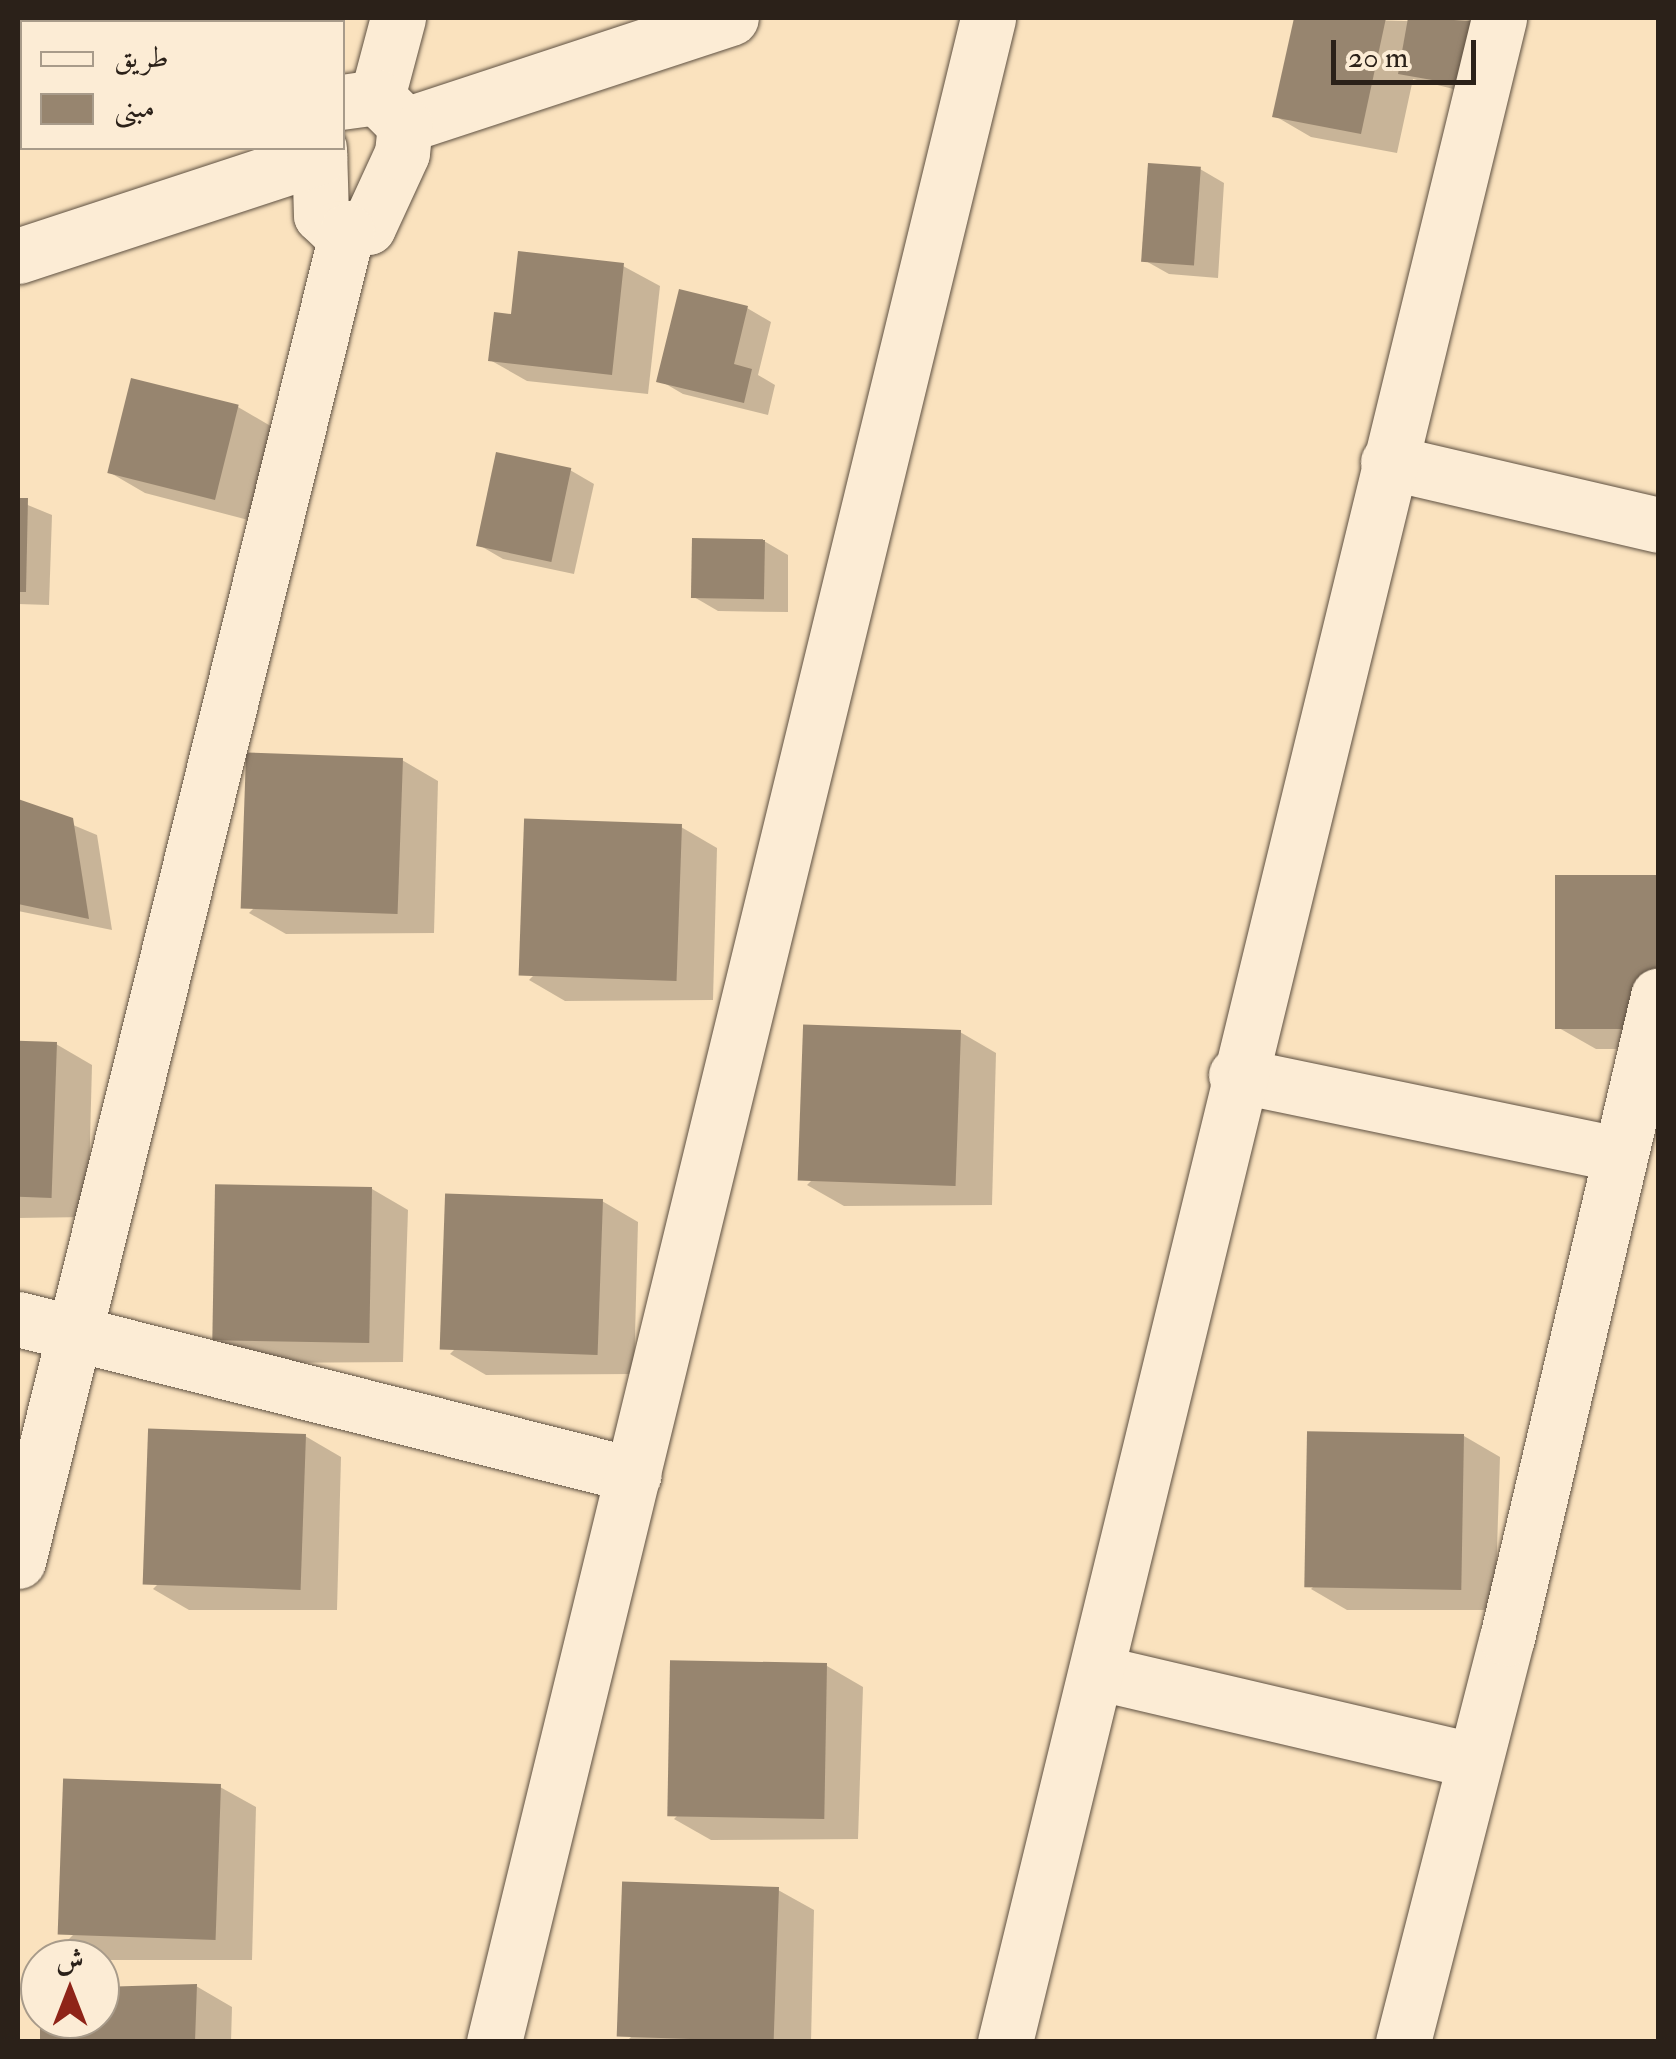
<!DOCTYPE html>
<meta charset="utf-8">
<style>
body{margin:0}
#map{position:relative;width:1676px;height:2059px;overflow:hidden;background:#fae2be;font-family:"IM FELL Double Pica",Amiri,serif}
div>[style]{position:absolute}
.shadow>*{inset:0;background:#0003}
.building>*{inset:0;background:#97856f;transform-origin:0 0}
.roads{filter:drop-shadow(0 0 2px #5f5142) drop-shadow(0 0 2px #5f5142)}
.street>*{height:55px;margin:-27.5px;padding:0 27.5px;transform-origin:27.5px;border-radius:27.5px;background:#fcecd5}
span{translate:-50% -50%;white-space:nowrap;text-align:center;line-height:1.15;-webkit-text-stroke:9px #fcecd5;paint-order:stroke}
.frame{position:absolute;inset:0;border:20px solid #2b2119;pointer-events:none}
.legend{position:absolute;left:20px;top:20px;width:325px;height:130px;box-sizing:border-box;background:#fcecd5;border:2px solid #a89b8a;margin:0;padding:12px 18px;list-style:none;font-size:30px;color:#2b2119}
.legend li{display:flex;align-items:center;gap:20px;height:50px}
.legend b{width:50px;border:2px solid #a89b8a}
.north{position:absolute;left:20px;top:1939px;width:100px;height:100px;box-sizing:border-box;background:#fcecd5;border:2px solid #a89b8a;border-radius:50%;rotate:0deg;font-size:28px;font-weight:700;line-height:40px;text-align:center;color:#2b2119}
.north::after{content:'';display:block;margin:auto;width:35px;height:45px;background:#8f2418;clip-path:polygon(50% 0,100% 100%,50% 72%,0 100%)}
.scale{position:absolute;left:1331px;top:40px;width:145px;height:45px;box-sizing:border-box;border:5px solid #2b2119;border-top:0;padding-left:12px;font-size:30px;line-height:35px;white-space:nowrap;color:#2b2119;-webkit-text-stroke:8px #fcecd5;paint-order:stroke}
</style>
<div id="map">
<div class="shadow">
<div style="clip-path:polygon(56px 18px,85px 18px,115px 22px,55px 22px)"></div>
<div style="clip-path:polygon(285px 18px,330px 18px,329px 22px)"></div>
<div style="clip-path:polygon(1297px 18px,1476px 23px,1490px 98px,1413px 79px,1397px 153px,1311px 137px,1275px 116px)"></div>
<div style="clip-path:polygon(1200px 169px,1224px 183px,1218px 278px,1169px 274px,1144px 260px)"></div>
<div style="clip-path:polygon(623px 266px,660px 286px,648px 394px,527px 381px,490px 360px,513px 317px)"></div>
<div style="clip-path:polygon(747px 308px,771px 322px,758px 375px,775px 385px,768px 415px,683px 394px,659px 380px)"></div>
<div style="clip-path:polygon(238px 407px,274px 428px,256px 522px,145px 493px,109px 472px)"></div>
<div style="clip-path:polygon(570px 470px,594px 484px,574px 574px,503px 559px,479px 545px)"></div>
<div style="clip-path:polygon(18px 501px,52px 515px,49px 605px,18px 604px)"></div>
<div style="clip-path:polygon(764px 541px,788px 555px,788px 612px,718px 611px,694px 597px)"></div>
<div style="clip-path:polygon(402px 760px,438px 781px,434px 933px,286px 934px,249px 913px)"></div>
<div style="clip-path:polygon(18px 802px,97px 835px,112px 930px,18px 911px)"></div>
<div style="clip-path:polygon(681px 827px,717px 848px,713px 1000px,565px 1001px,529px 980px)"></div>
<div style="clip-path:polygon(1658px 877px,1658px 1049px,1596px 1049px,1559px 1028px,1558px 881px)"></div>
<div style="clip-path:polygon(960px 1032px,996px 1053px,992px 1205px,844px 1206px,807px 1185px)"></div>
<div style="clip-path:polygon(56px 1044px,92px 1065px,88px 1217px,18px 1218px,18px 1046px)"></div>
<div style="clip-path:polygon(372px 1189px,408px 1210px,403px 1362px,256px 1363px,219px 1342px)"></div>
<div style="clip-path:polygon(602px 1201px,638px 1222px,634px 1374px,486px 1375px,450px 1354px)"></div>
<div style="clip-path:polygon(305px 1436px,341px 1457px,337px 1610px,189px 1610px,153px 1589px)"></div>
<div style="clip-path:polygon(1464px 1436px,1500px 1457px,1495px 1610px,1347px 1610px,1311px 1589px)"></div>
<div style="clip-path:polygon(827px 1666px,863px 1687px,858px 1839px,711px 1840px,674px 1819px)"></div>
<div style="clip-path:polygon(220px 1787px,256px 1807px,252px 1960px,104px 1960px,68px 1940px)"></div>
<div style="clip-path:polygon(778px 1890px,814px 1910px,811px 2042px,626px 2042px)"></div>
<div style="clip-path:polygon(196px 1986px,232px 2007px,231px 2042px,42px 2042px,42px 2019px,100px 2019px,100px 1990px)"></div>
</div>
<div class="building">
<div style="clip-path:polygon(53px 18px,100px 18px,118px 20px,52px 22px)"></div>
<div style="clip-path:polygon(1294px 18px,1386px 18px,1361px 134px,1272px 117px)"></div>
<div style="clip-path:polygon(1408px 18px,1477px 21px,1466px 86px,1398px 74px)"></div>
<div style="left:1148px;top:163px;width:53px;height:99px;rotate:4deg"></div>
<div style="clip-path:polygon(518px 251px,624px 263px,612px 375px,488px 361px,494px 312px,511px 314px)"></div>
<div style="clip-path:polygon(679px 289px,748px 306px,734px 364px,752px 369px,744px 403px,656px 382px)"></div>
<div style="left:131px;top:378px;width:111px;height:98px;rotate:14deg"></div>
<div style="left:496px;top:452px;width:77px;height:96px;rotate:12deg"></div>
<div style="clip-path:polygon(18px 498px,28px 498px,26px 592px,18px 592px)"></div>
<div style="left:692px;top:538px;width:73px;height:60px;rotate:1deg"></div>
<div style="left:403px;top:758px;width:156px;height:157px;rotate:92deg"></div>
<div style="clip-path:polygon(18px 799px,73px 818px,89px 919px,18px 904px)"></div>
<div style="left:682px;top:824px;width:157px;height:158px;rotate:92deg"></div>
<div style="left:1658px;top:875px;width:154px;height:103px;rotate:90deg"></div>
<div style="left:961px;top:1030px;width:156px;height:158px;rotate:92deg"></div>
<div style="left:57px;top:1042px;width:156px;height:39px;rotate:92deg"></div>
<div style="left:372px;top:1187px;width:156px;height:157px;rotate:91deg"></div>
<div style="left:603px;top:1199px;width:156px;height:158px;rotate:92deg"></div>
<div style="left:306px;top:1434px;width:156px;height:158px;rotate:92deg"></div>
<div style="left:1464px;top:1434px;width:156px;height:157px;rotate:91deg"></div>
<div style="left:827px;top:1663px;width:156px;height:157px;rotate:91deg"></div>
<div style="left:221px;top:1784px;width:156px;height:158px;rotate:92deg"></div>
<div style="left:779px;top:1887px;width:155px;height:157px;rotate:92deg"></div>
<div style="clip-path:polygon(197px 1984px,195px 2042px,40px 2042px,40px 2019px,100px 2019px,100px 1987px)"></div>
</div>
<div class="roads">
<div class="street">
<div style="left:377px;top:97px;width:82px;rotate:-75.1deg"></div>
<div style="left:405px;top:125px;width:343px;rotate:-18.2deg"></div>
<div style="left:319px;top:148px;width:67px;rotate:88.3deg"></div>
<div style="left:321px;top:215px;width:21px;rotate:43deg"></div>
<div style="left:336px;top:229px;width:32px;rotate:-4deg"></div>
<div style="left:368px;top:227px;width:81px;rotate:-65.3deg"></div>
<div style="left:402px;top:153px;width:28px;rotate:-84deg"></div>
<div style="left:405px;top:125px;width:40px;rotate:-135deg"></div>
<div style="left:377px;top:97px;width:35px;rotate:172deg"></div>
<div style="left:18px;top:256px;width:317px;rotate:-18.2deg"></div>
<div style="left:1388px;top:462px;width:277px;rotate:13.1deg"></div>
<div style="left:1236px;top:1075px;width:391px;rotate:11.7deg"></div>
<div style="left:18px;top:1319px;width:635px;rotate:14.21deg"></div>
<div style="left:18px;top:1561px;width:1370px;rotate:-76.11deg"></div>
<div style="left:1096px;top:1672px;width:388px;rotate:13.2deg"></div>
<div style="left:494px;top:2042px;width:2083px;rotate:-76.28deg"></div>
<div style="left:1005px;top:2042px;width:2083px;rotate:-76.28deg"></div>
<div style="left:1403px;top:2042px;width:417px;rotate:-75.6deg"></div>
<div style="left:1507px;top:1638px;width:660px;rotate:-76.76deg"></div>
</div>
</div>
<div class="frame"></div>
<ul class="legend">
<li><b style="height:12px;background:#fcecd5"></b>طريق</li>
<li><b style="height:28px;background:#97856f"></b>مبنى</li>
</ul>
<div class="north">ش</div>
<div class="scale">20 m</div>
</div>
